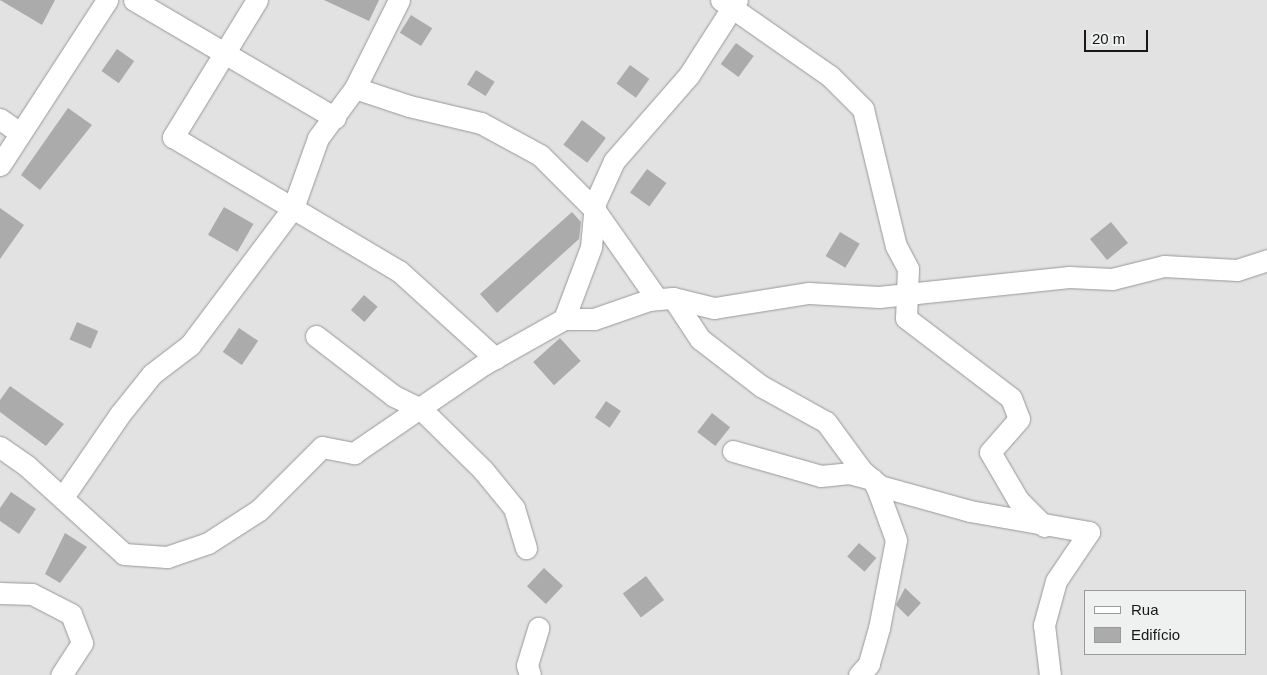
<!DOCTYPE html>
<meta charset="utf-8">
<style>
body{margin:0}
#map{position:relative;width:1267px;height:675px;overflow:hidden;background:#e2e2e3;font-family:Helvetica,sans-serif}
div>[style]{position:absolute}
.building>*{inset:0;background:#acabab;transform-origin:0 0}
.roads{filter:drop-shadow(0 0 1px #989899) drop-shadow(0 0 1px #989899)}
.minor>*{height:21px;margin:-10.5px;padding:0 10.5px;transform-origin:10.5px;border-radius:10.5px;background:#fff}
span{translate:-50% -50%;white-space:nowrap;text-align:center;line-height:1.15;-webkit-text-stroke:4.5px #eff0f0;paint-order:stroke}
.legend{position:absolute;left:1084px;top:590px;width:162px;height:65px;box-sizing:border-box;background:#eff0f0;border:1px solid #999a9a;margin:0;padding:6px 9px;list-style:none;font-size:15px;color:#171818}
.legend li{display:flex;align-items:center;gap:10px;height:25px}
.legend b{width:25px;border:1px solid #999a9a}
.scale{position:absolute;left:1084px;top:30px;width:64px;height:22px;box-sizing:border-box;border:2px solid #171818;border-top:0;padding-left:6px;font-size:15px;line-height:18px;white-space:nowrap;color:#171818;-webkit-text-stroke:4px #eff0f0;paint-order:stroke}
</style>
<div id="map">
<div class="building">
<div style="clip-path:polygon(0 0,55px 0,42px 25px)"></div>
<div style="clip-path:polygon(324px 0,379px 0,369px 21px)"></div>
<div style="left:411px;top:15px;width:25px;height:21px;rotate:32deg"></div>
<div style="left:736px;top:43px;width:22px;height:26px;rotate:36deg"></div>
<div style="left:117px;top:49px;width:21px;height:27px;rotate:35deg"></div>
<div style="left:630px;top:65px;width:24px;height:23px;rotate:36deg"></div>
<div style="left:476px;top:70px;width:22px;height:17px;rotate:32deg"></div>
<div style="clip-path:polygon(68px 108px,92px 125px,40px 190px,21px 175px)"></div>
<div style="left:582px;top:120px;width:30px;height:31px;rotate:37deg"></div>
<div style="left:647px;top:169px;width:24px;height:29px;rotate:36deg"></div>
<div style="left:224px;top:207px;width:34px;height:32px;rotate:30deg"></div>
<div style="clip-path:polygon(0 208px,24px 225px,0 259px)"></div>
<div style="clip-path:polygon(572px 212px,581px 222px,579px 239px,497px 313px,480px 294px)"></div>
<div style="left:1111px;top:222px;width:27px;height:27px;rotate:51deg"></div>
<div style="left:840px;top:232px;width:23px;height:28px;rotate:31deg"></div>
<div style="left:364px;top:295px;width:18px;height:20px;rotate:41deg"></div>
<div style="left:77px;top:322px;width:23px;height:19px;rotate:23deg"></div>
<div style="left:239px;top:328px;width:23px;height:29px;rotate:34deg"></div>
<div style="left:560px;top:338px;width:31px;height:36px;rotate:48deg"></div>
<div style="clip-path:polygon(10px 386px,64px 424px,46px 446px,0 412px,0 400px)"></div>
<div style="left:606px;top:401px;width:18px;height:20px;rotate:34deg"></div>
<div style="left:712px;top:413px;width:23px;height:24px;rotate:38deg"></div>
<div style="clip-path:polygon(11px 492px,36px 509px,19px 534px,0 521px,0 508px)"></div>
<div style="clip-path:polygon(65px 533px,87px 547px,60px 583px,45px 574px)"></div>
<div style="left:859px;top:543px;width:23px;height:18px;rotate:41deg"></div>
<div style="left:544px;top:568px;width:26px;height:25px;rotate:43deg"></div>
<div style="left:646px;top:576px;width:30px;height:29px;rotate:53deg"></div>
<div style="clip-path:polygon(905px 588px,921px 603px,908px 617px,896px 605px)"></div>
</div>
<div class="roads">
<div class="minor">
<div style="left:134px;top:0;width:233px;rotate:30.4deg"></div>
<div style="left:257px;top:0;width:161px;rotate:121.5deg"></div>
<div style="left:173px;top:137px;width:263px;rotate:30.7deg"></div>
<div style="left:399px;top:271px;width:130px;rotate:42.2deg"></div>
<div style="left:721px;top:0;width:133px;rotate:34.9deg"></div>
<div style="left:830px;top:76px;width:47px;rotate:45deg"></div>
<div style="left:863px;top:109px;width:141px;rotate:76.5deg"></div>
<div style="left:896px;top:246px;width:26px;rotate:62deg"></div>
<div style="left:908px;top:269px;width:49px;rotate:92.3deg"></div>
<div style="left:906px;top:318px;width:132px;rotate:37.3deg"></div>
<div style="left:1011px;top:398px;width:22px;rotate:69deg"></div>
<div style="left:1019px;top:419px;width:44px;rotate:131.3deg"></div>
<div style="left:990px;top:452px;width:56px;rotate:59.7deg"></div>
<div style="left:1018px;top:500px;width:37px;rotate:45deg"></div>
<div style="left:355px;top:88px;width:57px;rotate:18.4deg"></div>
<div style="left:409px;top:106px;width:74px;rotate:13.3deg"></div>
<div style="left:481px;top:123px;width:67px;rotate:28.5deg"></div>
<div style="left:540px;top:155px;width:76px;rotate:45deg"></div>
<div style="left:594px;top:209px;width:110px;rotate:55deg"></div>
<div style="left:0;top:119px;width:24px;rotate:35deg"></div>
<div style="left:0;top:165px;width:197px;rotate:-57deg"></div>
<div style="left:673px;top:298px;width:49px;rotate:56.6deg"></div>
<div style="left:700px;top:339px;width:77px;rotate:37.6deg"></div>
<div style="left:761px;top:386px;width:74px;rotate:29deg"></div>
<div style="left:826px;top:422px;width:61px;rotate:53.7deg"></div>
<div style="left:862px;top:471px;width:23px;rotate:40deg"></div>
<div style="left:880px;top:486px;width:93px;rotate:15.5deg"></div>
<div style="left:970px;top:511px;width:121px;rotate:10deg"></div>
<div style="left:1089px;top:532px;width:59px;rotate:124deg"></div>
<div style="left:1056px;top:581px;width:46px;rotate:105.3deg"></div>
<div style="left:1044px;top:625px;width:50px;rotate:83.2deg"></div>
<div style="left:564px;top:319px;width:77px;rotate:-69.4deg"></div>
<div style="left:591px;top:247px;width:44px;rotate:-84.8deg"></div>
<div style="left:595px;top:203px;width:46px;rotate:-65.7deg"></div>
<div style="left:614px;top:161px;width:114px;rotate:-48.9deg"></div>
<div style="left:689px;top:75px;width:89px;rotate:-57.4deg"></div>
<div style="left:316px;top:336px;width:98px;rotate:37.6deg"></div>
<div style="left:394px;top:396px;width:30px;rotate:26deg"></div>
<div style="left:421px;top:409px;width:87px;rotate:44.5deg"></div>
<div style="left:483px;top:470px;width:49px;rotate:50.8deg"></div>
<div style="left:514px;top:508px;width:42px;rotate:73.3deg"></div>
<div style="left:0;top:447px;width:33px;rotate:35deg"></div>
<div style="left:27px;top:466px;width:131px;rotate:42.2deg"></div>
<div style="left:124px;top:554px;width:43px;rotate:4deg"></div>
<div style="left:167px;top:557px;width:43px;rotate:-18.9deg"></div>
<div style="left:208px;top:543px;width:61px;rotate:-32.9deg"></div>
<div style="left:259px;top:510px;width:89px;rotate:-45deg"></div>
<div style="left:322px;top:447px;width:33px;rotate:11deg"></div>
<div style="left:354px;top:453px;width:158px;rotate:-34.4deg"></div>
<div style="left:484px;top:364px;width:92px;rotate:-29.4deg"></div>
<div style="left:564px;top:319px;width:30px"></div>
<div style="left:594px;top:319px;width:58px;rotate:-19.1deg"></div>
<div style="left:649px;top:300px;width:24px;rotate:-5deg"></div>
<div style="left:673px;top:298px;width:42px;rotate:13.7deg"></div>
<div style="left:714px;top:308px;width:96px;rotate:-9deg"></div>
<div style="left:809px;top:293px;width:70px;rotate:3.3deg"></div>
<div style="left:879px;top:297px;width:191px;rotate:-6deg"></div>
<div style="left:1069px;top:277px;width:43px;rotate:2.7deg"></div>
<div style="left:1112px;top:279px;width:54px;rotate:-14deg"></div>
<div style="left:1164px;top:266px;width:73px;rotate:3.1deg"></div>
<div style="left:1237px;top:270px;width:32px;rotate:-18deg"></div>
<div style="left:733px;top:451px;width:91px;rotate:15.9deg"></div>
<div style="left:821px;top:476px;width:28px;rotate:-6deg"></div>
<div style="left:849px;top:473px;width:24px;rotate:15deg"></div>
<div style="left:872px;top:479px;width:10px;rotate:61deg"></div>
<div style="left:877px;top:488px;width:55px;rotate:69.9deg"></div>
<div style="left:896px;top:540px;width:90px;rotate:100.9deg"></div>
<div style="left:879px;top:628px;width:37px;rotate:106deg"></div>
<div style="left:869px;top:664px;width:15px;rotate:132deg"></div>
<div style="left:63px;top:497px;width:101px;rotate:-55.5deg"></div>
<div style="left:120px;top:414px;width:51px;rotate:-51.3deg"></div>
<div style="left:152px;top:374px;width:48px;rotate:-37.3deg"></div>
<div style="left:190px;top:345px;width:171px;rotate:-53.1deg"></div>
<div style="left:293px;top:208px;width:74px;rotate:-70.3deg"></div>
<div style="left:318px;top:138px;width:62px;rotate:-53.5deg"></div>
<div style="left:355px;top:88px;width:98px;rotate:-63.4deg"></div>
<div style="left:0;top:593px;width:32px;rotate:2deg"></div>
<div style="left:32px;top:594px;width:44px;rotate:27.1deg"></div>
<div style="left:71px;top:614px;width:31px;rotate:69deg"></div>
<div style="left:82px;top:643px;width:38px;rotate:123deg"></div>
<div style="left:530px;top:675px;width:10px;rotate:-107deg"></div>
<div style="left:527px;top:665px;width:39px;rotate:-73deg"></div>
</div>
</div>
<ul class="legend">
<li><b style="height:6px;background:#fff"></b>Rua</li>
<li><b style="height:14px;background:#acabab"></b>Edifício</li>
</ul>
<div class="scale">20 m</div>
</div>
